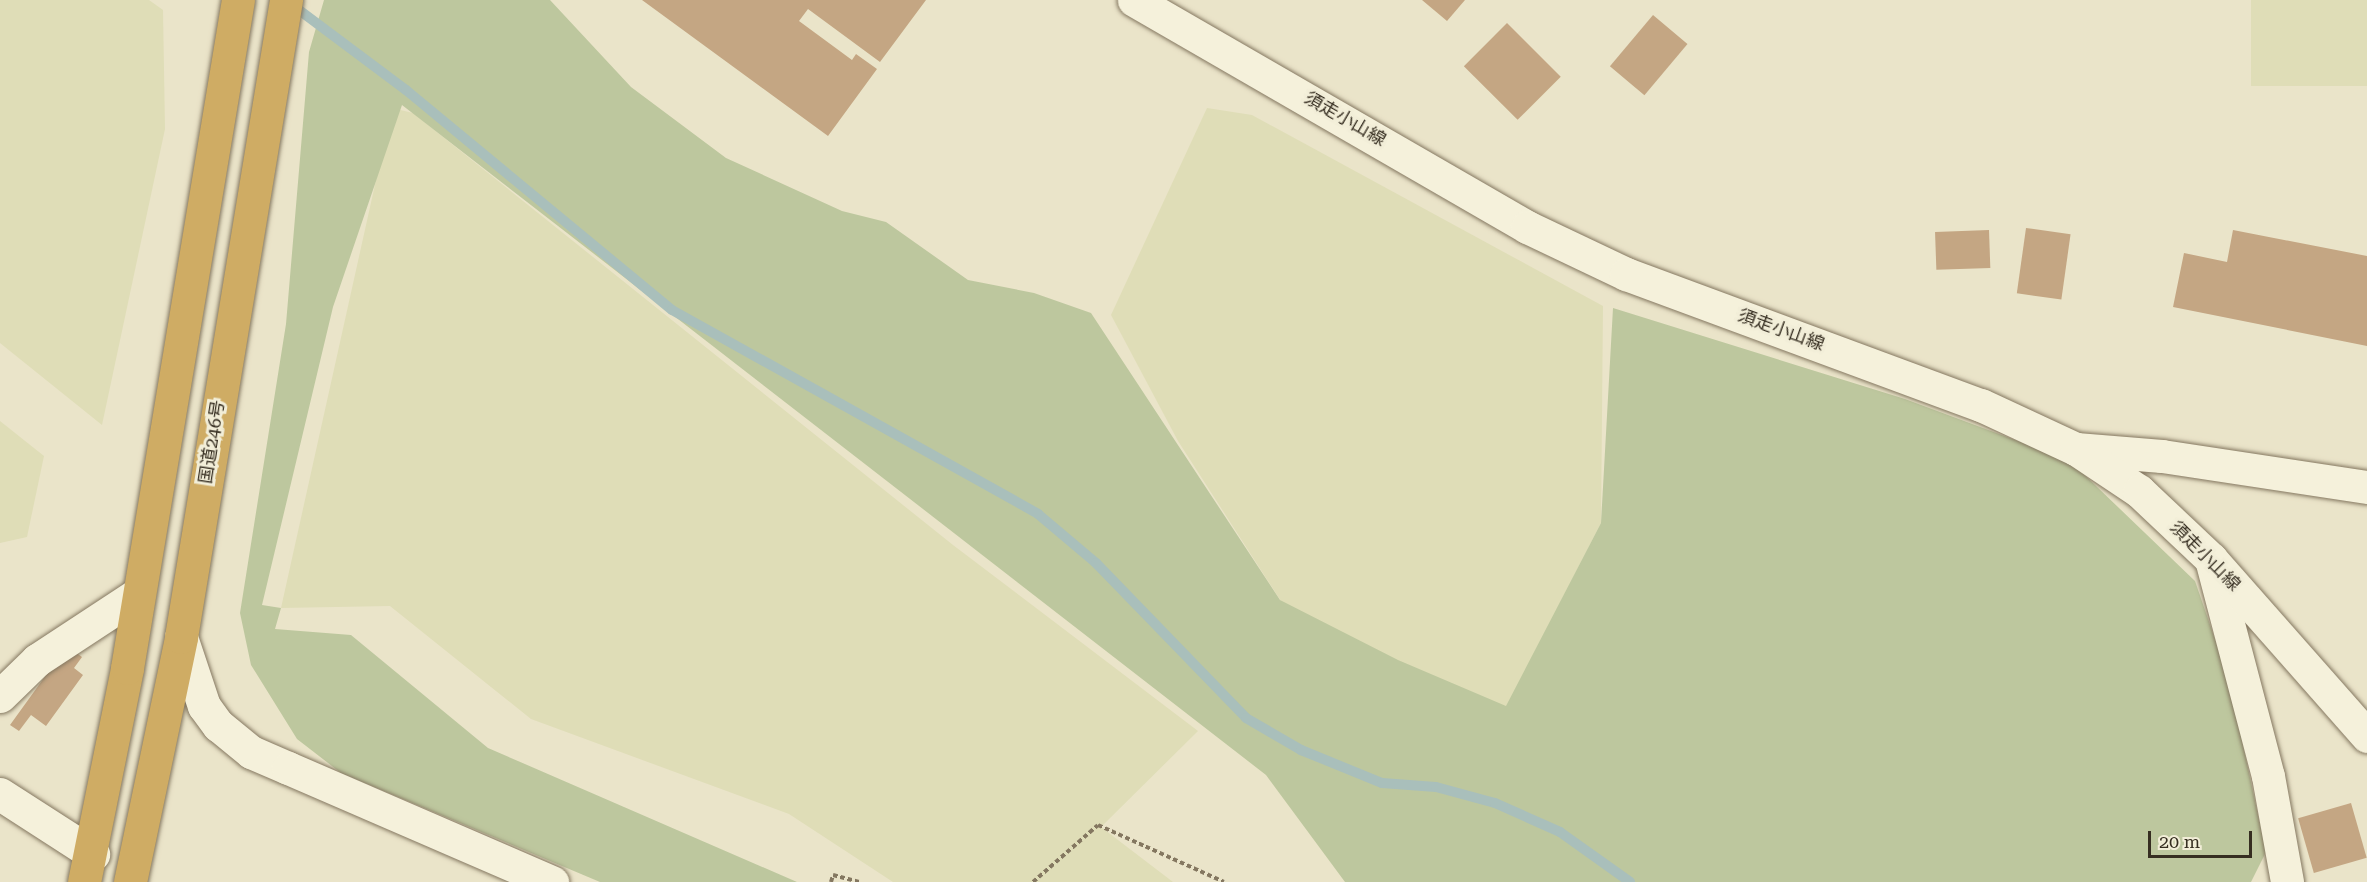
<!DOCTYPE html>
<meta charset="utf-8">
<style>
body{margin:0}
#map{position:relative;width:2367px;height:882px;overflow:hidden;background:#eae4c9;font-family:"Roboto Serif","Noto Sans JP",serif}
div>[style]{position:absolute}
.farmland>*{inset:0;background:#dfddb7;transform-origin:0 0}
.green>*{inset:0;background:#bdc79e}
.stream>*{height:10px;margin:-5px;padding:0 5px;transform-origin:5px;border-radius:5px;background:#a9bfbb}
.building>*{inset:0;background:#c4a683;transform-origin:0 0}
.path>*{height:4px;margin-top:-2px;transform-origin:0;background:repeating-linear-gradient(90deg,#847760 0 4.5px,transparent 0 7.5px)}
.roads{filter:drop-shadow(0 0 2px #847760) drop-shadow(0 0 2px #847760)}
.street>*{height:33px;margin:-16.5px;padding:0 16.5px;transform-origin:16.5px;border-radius:16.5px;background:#f5f1db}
.secondary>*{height:33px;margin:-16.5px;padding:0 16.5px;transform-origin:16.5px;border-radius:16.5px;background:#f5f1db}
.highway>*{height:33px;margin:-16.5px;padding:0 16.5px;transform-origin:16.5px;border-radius:16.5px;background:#cfac64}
span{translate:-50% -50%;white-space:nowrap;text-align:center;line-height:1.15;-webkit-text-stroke:6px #f2eed8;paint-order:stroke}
.street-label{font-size:18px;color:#362e21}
.scale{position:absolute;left:2148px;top:831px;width:104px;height:27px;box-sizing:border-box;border:3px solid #362e21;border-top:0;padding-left:8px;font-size:18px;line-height:21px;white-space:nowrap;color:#362e21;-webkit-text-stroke:4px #f2eed8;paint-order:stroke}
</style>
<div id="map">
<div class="farmland">
<div style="clip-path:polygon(0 0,149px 0,163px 10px,165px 129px,102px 425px,0 343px)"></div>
<div style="left:2251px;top:0;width:116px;height:86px"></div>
<div style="clip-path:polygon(392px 108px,413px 113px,953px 545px,1198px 731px,1101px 827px,1173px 882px,893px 882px,789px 814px,531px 719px,390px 606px,281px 608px)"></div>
<div style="clip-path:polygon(1207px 108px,1252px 115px,1603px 306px,1601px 523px,1505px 710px,1286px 609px,1178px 441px,1111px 315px)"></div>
<div style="clip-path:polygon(0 421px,44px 456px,27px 537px,0 543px)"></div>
</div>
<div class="green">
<div style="clip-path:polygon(324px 0,550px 0,631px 87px,726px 158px,842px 211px,886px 222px,968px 280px,1034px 293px,1091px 313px,1280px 600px,1398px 660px,1506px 706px,1601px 523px,1613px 308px,1905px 399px,2069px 460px,2195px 581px,2229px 680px,2266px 852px,2251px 882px,1345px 882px,1266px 775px,402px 105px,333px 307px,262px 605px,281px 608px,275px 629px,351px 635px,488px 748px,797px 882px,600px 882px,341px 773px,297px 739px,251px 665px,240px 613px,286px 324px,309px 52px)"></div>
</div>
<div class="stream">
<div style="left:291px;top:4px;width:144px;rotate:36.8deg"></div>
<div style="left:406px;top:90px;width:345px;rotate:39.6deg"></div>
<div style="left:672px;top:310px;width:419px;rotate:29.1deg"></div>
<div style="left:1038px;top:514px;width:76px;rotate:40.2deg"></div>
<div style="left:1096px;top:563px;width:216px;rotate:45.9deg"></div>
<div style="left:1246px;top:718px;width:64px;rotate:30.2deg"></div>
<div style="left:1301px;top:750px;width:87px;rotate:22.2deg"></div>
<div style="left:1382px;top:783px;width:54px;rotate:4.2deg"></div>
<div style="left:1436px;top:787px;width:61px;rotate:15.2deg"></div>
<div style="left:1495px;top:803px;width:71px;rotate:24deg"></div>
<div style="left:1560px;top:832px;width:86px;rotate:35.5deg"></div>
</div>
<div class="building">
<div style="clip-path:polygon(642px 0,926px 0,880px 62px,808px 9px,799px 21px,852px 60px,856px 54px,877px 69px,828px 136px)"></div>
<div style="clip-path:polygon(1422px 0,1465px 0,1447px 21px)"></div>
<div style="left:1653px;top:15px;width:45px;height:67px;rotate:40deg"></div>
<div style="left:1507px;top:23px;width:76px;height:61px;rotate:45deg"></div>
<div style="left:2026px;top:228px;width:45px;height:66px;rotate:8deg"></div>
<div style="left:1989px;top:230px;width:38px;height:54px;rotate:88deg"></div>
<div style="clip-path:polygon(2233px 230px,2367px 256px,2367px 346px,2173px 307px,2184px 253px,2227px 262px)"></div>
<div style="clip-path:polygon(67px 646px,82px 657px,74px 668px,83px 675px,46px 726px,31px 715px,19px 731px,10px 725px)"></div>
<div style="left:2351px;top:803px;width:57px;height:55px;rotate:74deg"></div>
</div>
<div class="path">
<div style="left:831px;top:882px;width:7px;rotate:-74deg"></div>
<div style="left:833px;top:875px;width:28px;rotate:15deg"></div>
<div style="left:1033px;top:882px;width:86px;rotate:-41.2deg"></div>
<div style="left:1098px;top:825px;width:138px;rotate:24.3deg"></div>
</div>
<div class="roads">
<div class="street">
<div style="left:2076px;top:449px;width:86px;rotate:4.7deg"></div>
<div style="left:2162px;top:456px;width:207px;rotate:8.6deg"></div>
<div style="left:2211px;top:559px;width:224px;rotate:75.3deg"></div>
<div style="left:2268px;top:776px;width:108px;rotate:79.8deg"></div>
<div style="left:181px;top:637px;width:73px;rotate:71.6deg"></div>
<div style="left:204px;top:706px;width:24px;rotate:54deg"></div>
<div style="left:218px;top:725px;width:43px;rotate:39.3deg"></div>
<div style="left:251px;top:752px;width:40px;rotate:23.4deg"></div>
<div style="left:0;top:696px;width:52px;rotate:-44.2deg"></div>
<div style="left:37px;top:660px;width:122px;rotate:-33.3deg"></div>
<div style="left:0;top:794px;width:111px;rotate:32.8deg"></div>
</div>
<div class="secondary">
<div style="left:1134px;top:0;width:454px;rotate:30deg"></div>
<div style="left:1527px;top:227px;width:110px;rotate:25.4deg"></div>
<div style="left:1626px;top:274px;width:378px;rotate:20.3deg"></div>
<div style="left:1981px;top:405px;width:105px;rotate:24.9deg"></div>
<div style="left:2076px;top:449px;width:76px;rotate:33.7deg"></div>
<div style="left:2139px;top:491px;width:99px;rotate:43.4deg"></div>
<div style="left:2211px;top:559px;width:236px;rotate:48.6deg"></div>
<div style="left:288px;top:768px;width:288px;rotate:23.4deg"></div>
</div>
<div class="highway">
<div style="left:84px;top:882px;width:218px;rotate:-78.6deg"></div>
<div style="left:127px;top:668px;width:677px;rotate:-80.57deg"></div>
<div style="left:130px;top:882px;width:250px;rotate:-78.2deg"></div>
<div style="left:181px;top:637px;width:646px;rotate:-80.64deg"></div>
</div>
</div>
<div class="street-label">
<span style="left:1345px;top:119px;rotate:30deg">須走小山線</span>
<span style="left:1781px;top:330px;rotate:20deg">須走小山線</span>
<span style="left:212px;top:442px;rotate:-81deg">国道246号</span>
<span style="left:2205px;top:556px;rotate:45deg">須走小山線</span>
</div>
<div class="scale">20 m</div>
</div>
